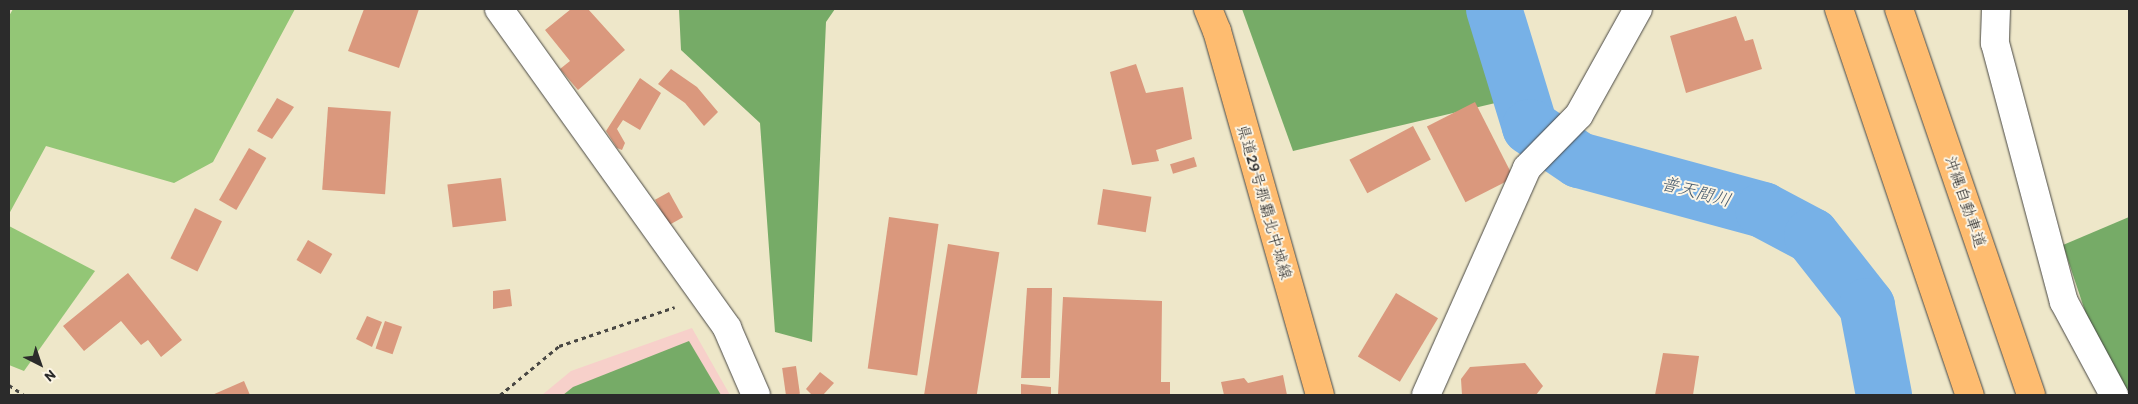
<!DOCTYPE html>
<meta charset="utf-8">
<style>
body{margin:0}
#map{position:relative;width:2138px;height:404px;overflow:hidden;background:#eee7c9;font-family:Itim,"Klee One",sans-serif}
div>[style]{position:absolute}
.built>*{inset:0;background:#f7d0ca}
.green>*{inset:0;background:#93c676}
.forest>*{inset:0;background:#76ab67}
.river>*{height:56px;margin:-28px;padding:0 28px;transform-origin:28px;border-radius:28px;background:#77b1e7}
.building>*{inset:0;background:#da987d;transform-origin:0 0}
.path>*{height:3px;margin-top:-1.5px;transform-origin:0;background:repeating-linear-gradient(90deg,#484743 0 4px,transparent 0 8px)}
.roads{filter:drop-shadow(0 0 1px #484743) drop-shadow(0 0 1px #484743)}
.minor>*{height:28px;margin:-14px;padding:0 14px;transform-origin:14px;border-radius:14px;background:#fff}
.major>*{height:28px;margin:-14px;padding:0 14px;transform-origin:14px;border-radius:14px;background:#febc70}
.highway>*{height:28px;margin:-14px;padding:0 14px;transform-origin:14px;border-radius:14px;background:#febc70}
span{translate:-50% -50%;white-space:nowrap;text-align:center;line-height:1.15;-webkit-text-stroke:4px #fcf5e5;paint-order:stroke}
.street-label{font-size:16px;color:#2b2b2b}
.water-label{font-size:18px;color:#465a6d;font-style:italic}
.frame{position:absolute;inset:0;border:10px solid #2b2b2b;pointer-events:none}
.north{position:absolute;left:15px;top:339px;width:50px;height:50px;-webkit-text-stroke:4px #fcf5e5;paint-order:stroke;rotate:139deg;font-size:14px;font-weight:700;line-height:20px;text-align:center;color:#2b2b2b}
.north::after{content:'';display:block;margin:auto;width:18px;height:22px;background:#2b2b2b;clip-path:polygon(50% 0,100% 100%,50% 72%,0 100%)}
</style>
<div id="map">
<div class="built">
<div style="clip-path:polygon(692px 328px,730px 395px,542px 395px,571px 371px)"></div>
</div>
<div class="green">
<div style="clip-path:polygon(13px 9px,295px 9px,213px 162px,174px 183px,46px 146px,9px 214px,9px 16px)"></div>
<div style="clip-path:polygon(9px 226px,95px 271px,24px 371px,9px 365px)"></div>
</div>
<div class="forest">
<div style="clip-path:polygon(679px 9px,835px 9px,826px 22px,812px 342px,775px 332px,760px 123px,681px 50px)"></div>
<div style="clip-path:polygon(1242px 9px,1489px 9px,1508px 100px,1293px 151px)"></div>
<div style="clip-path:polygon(2129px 217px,2129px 394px,2087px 317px,2063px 245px)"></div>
<div style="clip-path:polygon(689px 341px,721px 395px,563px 395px,573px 387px)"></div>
</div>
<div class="river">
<div style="left:1494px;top:9px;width:123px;rotate:73deg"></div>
<div style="left:1530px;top:127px;width:59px;rotate:34deg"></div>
<div style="left:1579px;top:160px;width:191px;rotate:15.2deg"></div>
<div style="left:1763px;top:210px;width:55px;rotate:28deg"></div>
<div style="left:1812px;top:236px;width:89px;rotate:51.8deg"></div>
<div style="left:1867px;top:306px;width:91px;rotate:79.2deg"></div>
</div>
<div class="building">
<div style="clip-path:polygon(364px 9px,419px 9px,399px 68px,348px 51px)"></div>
<div style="clip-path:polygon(571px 9px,588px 9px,625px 50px,578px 90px,560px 69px,570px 61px,545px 30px)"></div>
<div style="clip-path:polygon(1736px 16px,1745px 41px,1753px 39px,1762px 69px,1686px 93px,1670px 36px)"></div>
<div style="clip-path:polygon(1136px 64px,1146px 93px,1183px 87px,1192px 139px,1156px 150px,1159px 161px,1132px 165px,1110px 72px)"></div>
<div style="clip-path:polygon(671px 69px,697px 87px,718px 112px,704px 126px,685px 103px,658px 84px)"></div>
<div style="clip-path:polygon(640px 78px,661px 93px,640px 130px,623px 120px,617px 129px,625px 143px,622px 150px,617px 148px,606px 131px)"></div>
<div style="clip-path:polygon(277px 98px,294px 107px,272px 139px,257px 131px)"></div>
<div style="left:1475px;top:102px;width:85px;height:54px;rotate:63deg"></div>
<div style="left:328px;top:107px;width:63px;height:83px;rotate:4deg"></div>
<div style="left:1413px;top:126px;width:38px;height:72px;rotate:62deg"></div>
<div style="left:249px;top:148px;width:20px;height:60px;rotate:30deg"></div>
<div style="left:1194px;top:157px;width:10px;height:25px;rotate:73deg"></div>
<div style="left:501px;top:178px;width:43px;height:54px;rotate:83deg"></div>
<div style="left:1103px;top:189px;width:49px;height:36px;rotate:9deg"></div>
<div style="left:669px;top:192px;width:29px;height:16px;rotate:61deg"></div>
<div style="left:195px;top:208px;width:30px;height:56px;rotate:26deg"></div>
<div style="left:889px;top:217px;width:50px;height:153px;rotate:8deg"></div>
<div style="left:308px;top:240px;width:28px;height:23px;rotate:30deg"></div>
<div style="left:948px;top:244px;width:52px;height:153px;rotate:9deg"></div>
<div style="clip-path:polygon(128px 273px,182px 340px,161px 357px,148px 340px,141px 345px,121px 321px,84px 351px,63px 326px)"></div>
<div style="clip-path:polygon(1027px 288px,1052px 288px,1050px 378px,1021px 378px)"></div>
<div style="clip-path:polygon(510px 289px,512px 306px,493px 309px,493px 291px)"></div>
<div style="left:1396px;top:293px;width:49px;height:74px;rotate:31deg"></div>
<div style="clip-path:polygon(1063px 297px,1162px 301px,1161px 382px,1170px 382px,1170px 395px,1058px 395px)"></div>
<div style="clip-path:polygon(367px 316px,382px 322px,372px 347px,356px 339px)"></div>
<div style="left:385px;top:321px;width:18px;height:29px;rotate:19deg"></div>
<div style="clip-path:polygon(1663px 353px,1699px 356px,1693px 395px,1655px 395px)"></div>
<div style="clip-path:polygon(1525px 363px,1543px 386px,1536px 395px,1462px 395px,1461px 379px,1470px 367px)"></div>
<div style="left:796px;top:366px;width:28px;height:14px;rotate:82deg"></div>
<div style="clip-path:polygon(820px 372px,834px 383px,823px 395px,812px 395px,806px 389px)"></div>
<div style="clip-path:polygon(1283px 375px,1287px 395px,1224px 395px,1221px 382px,1244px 378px,1248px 383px)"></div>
<div style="clip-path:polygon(244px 381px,250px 395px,212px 395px)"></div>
<div style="clip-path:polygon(1021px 384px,1051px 387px,1051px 395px,1021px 395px)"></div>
</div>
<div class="path">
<div style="left:9px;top:385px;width:18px;rotate:34deg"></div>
<div style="left:500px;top:395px;width:77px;rotate:-39.7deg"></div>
<div style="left:559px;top:346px;width:122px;rotate:-18.6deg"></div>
</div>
<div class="roads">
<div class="minor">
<div style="left:499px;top:9px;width:392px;rotate:54.4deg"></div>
<div style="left:727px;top:328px;width:73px;rotate:66.6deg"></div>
<div style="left:1996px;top:9px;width:34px;rotate:92deg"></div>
<div style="left:1995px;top:43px;width:268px;rotate:75.1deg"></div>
<div style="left:2064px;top:302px;width:106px;rotate:61.7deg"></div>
<div style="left:1426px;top:395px;width:248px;rotate:-66deg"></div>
<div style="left:1527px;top:168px;width:74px;rotate:-45.5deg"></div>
<div style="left:1579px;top:115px;width:121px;rotate:-60.9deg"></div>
</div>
<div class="major">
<div style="left:1208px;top:9px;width:24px;rotate:68deg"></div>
<div style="left:1217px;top:31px;width:378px;rotate:74.2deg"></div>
</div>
<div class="highway">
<div style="left:1839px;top:9px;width:408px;rotate:71.3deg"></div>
<div style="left:1899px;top:9px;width:408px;rotate:71.1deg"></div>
</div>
</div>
<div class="street-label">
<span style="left:1264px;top:202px;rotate:74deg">県道29号那覇北中城線</span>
<span style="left:1965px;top:202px;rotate:71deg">沖縄自動車道</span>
</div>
<div class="water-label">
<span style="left:1696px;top:192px;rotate:15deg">普天間川</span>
</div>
<div class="frame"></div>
<div class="north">N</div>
</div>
